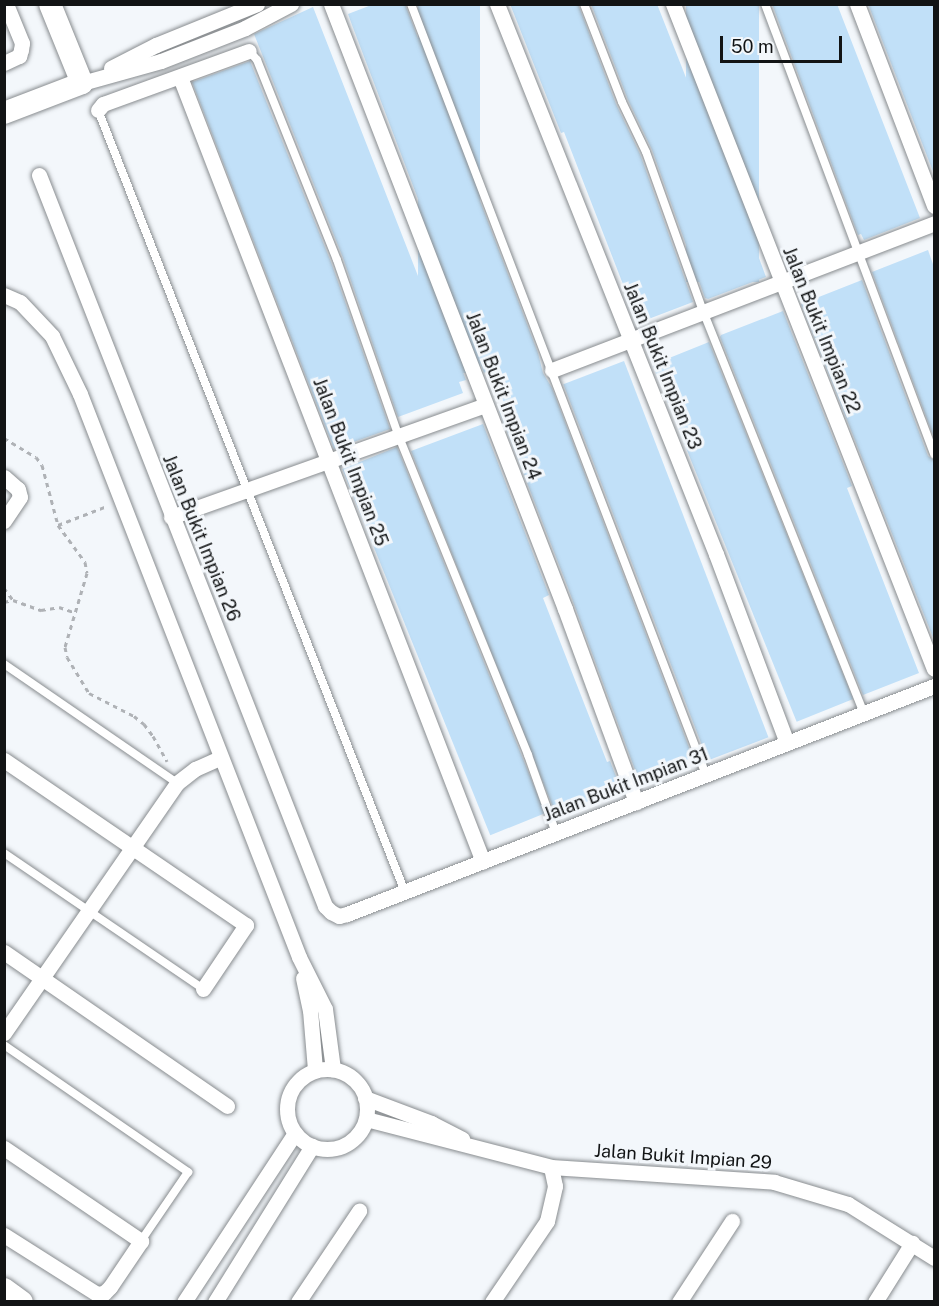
<!DOCTYPE html>
<style>
body{margin:0}
#map{position:relative;width:939px;height:1306px;overflow:hidden;background:#f3f7fb;font-family:"Public Sans",sans-serif}
div>[style]{position:absolute}
.building>*{inset:0;background:#c1e0f8;transform-origin:0 0}
.path>*{height:3px;margin-top:-1.5px;transform-origin:0;background:repeating-linear-gradient(90deg,#afb2b6 0 4.5px,transparent 0 9px)}
.roads{filter:drop-shadow(0 0 2px #888c8f) drop-shadow(0 0 2px #888c8f)}
.lane>*{height:8px;margin:-4px;padding:0 4px;transform-origin:4px;border-radius:4px;background:#fff}
.street>*{height:15px;margin:-7.5px;padding:0 7.5px;transform-origin:7.5px;border-radius:7.5px;background:#fff}
.street>.ring{margin:-7.5px;padding:0;box-sizing:content-box;background:none;border:15px solid #fff;border-radius:50%}
.secondary>*{height:22px;margin:-11px;padding:0 11px;transform-origin:11px;border-radius:11px;background:#fff}
span{translate:-50% -50%;white-space:nowrap;text-align:center;line-height:1.15;-webkit-text-stroke:6px #f3f7fb;paint-order:stroke}
.street-label{font-size:18px;color:#121415}
.frame{position:absolute;inset:0;border:6px solid #121415;pointer-events:none}
.scale{position:absolute;left:720px;top:36px;width:122px;height:27px;box-sizing:border-box;border:3px solid #121415;border-top:0;padding-left:8px;font-size:18px;line-height:21px;white-space:nowrap;color:#121415;-webkit-text-stroke:4px #f3f7fb;paint-order:stroke}
</style>
<div id="map">
<div class="building">
<div style="clip-path:polygon(374px 4px,405px 4px,538px 353px,543px 373px,552px 388px,693px 758px,638px 778px,568px 588px,499px 411px,506px 408px,491px 370px,484px 373px,352px 25px,348px 14px)"></div>
<div style="left:418px;top:4px;width:62px;height:369px"></div>
<div style="clip-path:polygon(510px 4px,578px 4px,616px 104px,640px 154px,693px 302px,638px 323px,564px 132px,561px 133px)"></div>
<div style="clip-path:polygon(591px 4px,657px 4px,694px 98px,699px 96px,766px 277px,708px 299px,705px 298px,652px 150px,628px 100px)"></div>
<div style="left:686px;top:4px;width:73px;height:278px"></div>
<div style="clip-path:polygon(772px 4px,837px 4px,920px 218px,864px 240px,861px 234px,858px 235px)"></div>
<div style="clip-path:polygon(868px 4px,934px 4px,934px 174px)"></div>
<div style="clip-path:polygon(313px 7px,418px 276px,425px 274px,466px 380px,459px 382px,463px 393px,398px 417px,343px 258px,254px 34px)"></div>
<div style="clip-path:polygon(250px 61px,331px 262px,390px 429px,334px 449px,192px 82px)"></div>
<div style="clip-path:polygon(928px 250px,934px 267px,934px 438px,872px 272px)"></div>
<div style="clip-path:polygon(862px 280px,928px 456px,934px 460px,934px 640px,801px 304px)"></div>
<div style="clip-path:polygon(783px 311px,852px 486px,847px 488px,919px 673px,863px 695px,720px 337px,721px 335px)"></div>
<div style="left:709px;top:342px;width:385px;height:61px;rotate:68deg"></div>
<div style="left:624px;top:361px;width:403px;height:65px;rotate:69deg"></div>
<div style="clip-path:polygon(483px 424px,549px 595px,543px 598px,607px 762px,610px 761px,619px 784px,616px 785px,618px 790px,559px 812px,557px 809px,554px 810px,411px 451px)"></div>
<div style="left:397px;top:447px;width:395px;height:59px;rotate:68deg"></div>
</div>
<div class="path">
<div style="left:4px;top:438px;width:37px;rotate:31deg"></div>
<div style="left:36px;top:457px;width:10px;rotate:53deg"></div>
<div style="left:42px;top:465px;width:62px;rotate:75.1deg"></div>
<div style="left:58px;top:525px;width:46px;rotate:53.9deg"></div>
<div style="left:85px;top:562px;width:11px;rotate:80deg"></div>
<div style="left:87px;top:573px;width:77px;rotate:106.6deg"></div>
<div style="left:65px;top:647px;width:10px;rotate:79deg"></div>
<div style="left:67px;top:657px;width:42px;rotate:58.6deg"></div>
<div style="left:89px;top:693px;width:51px;rotate:27.1deg"></div>
<div style="left:134px;top:716px;width:13px;rotate:39deg"></div>
<div style="left:144px;top:724px;width:15px;rotate:53deg"></div>
<div style="left:153px;top:736px;width:29px;rotate:61deg"></div>
<div style="left:58px;top:525px;width:53px;rotate:-21.2deg"></div>
<div style="left:4px;top:588px;width:15px;rotate:53deg"></div>
<div style="left:4px;top:602px;width:9px;rotate:-13deg"></div>
<div style="left:13px;top:600px;width:30px;rotate:20deg"></div>
<div style="left:41px;top:610px;width:18px;rotate:-9deg"></div>
<div style="left:59px;top:607px;width:18px;rotate:19deg"></div>
</div>
<div class="roads">
<div class="lane">
<div style="left:411px;top:4px;width:826px;rotate:69.06deg"></div>
<div style="left:584px;top:4px;width:105px;rotate:68.8deg"></div>
<div style="left:622px;top:102px;width:55px;rotate:64.4deg"></div>
<div style="left:646px;top:152px;width:169px;rotate:70.3deg"></div>
<div style="left:703px;top:311px;width:433px;rotate:68.2deg"></div>
<div style="left:765px;top:4px;width:481px;rotate:69.4deg"></div>
<div style="left:249px;top:51px;width:12px;rotate:48deg"></div>
<div style="left:257px;top:60px;width:215px;rotate:68.2deg"></div>
<div style="left:337px;top:260px;width:188px;rotate:70.7deg"></div>
<div style="left:399px;top:437px;width:343px;rotate:67.9deg"></div>
<div style="left:528px;top:755px;width:83px;rotate:70.3deg"></div>
<div style="left:98px;top:110px;width:840px;rotate:68.57deg"></div>
<div style="left:4px;top:664px;width:210px;rotate:34.5deg"></div>
<div style="left:4px;top:853px;width:241px;rotate:34.3deg"></div>
<div style="left:4px;top:1045px;width:224px;rotate:34.6deg"></div>
<div style="left:188px;top:1172px;width:83px;rotate:124.3deg"></div>
</div>
<div class="street">
<div style="left:331px;top:4px;width:649px;rotate:68.85deg"></div>
<div style="left:565px;top:609px;width:206px;rotate:69.8deg"></div>
<div style="left:497px;top:4px;width:592px;rotate:68.29deg"></div>
<div style="left:716px;top:554px;width:202px;rotate:69.4deg"></div>
<div style="left:673px;top:4px;width:714px;rotate:68.57deg"></div>
<div style="left:857px;top:4px;width:216px;rotate:69.1deg"></div>
<div style="left:4px;top:63px;width:17px;rotate:-25deg"></div>
<div style="left:19px;top:56px;width:6px;rotate:-72deg"></div>
<div style="left:21px;top:50px;width:7px;rotate:-82deg"></div>
<div style="left:22px;top:43px;width:42px;rotate:-112.3deg"></div>
<div style="left:111px;top:68px;width:51px;rotate:-27.1deg"></div>
<div style="left:156px;top:45px;width:109px;rotate:-22.1deg"></div>
<div style="left:180px;top:77px;width:841px;rotate:68.89deg"></div>
<div style="left:82px;top:83px;width:82px;rotate:-15.6deg"></div>
<div style="left:161px;top:61px;width:90px;rotate:-21.4deg"></div>
<div style="left:245px;top:28px;width:52px;rotate:-27.6deg"></div>
<div style="left:98px;top:110px;width:8px;rotate:-50deg"></div>
<div style="left:103px;top:104px;width:155px;rotate:-20deg"></div>
<div style="left:39px;top:175px;width:785px;rotate:68.63deg"></div>
<div style="left:325px;top:906px;width:8px;rotate:45deg"></div>
<div style="left:331px;top:912px;width:9px;rotate:27deg"></div>
<div style="left:339px;top:916px;width:8px;rotate:-14deg"></div>
<div style="left:347px;top:914px;width:630px;rotate:-21.23deg"></div>
<div style="left:4px;top:295px;width:17px;rotate:24deg"></div>
<div style="left:20px;top:302px;width:47px;rotate:46.7deg"></div>
<div style="left:52px;top:336px;width:64px;rotate:64.2deg"></div>
<div style="left:80px;top:394px;width:604px;rotate:68.74deg"></div>
<div style="left:299px;top:957px;width:58px;rotate:63.4deg"></div>
<div style="left:325px;top:1009px;width:61px;rotate:82.4deg"></div>
<div style="left:552px;top:370px;width:409px;rotate:-21deg"></div>
<div style="left:4px;top:477px;width:18px;rotate:41deg"></div>
<div style="left:18px;top:489px;width:8px;rotate:76deg"></div>
<div style="left:20px;top:497px;width:29px;rotate:124deg"></div>
<div style="left:171px;top:517px;width:333px;rotate:-19.6deg"></div>
<div style="left:4px;top:760px;width:293px;rotate:34.3deg"></div>
<div style="left:246px;top:925px;width:77px;rotate:123.9deg"></div>
<div style="left:4px;top:952px;width:271px;rotate:34.6deg"></div>
<div style="left:303px;top:978px;width:33px;rotate:78deg"></div>
<div style="left:310px;top:1010px;width:60px;rotate:85.2deg"></div>
<div style="left:4px;top:1033px;width:304px;rotate:-55.3deg"></div>
<div style="left:177px;top:783px;width:23px;rotate:-38deg"></div>
<div style="left:195px;top:769px;width:27px;rotate:-24deg"></div>
<div class="ring" style="left:287px;top:1069px;width:65px;height:65px"></div>
<div style="left:365px;top:1098px;width:71px;rotate:20.7deg"></div>
<div style="left:431px;top:1123px;width:35px;rotate:27deg"></div>
<div style="left:366px;top:1119px;width:191px;rotate:14.5deg"></div>
<div style="left:551px;top:1167px;width:224px;rotate:3.8deg"></div>
<div style="left:774px;top:1182px;width:77px;rotate:16.6deg"></div>
<div style="left:848px;top:1204px;width:102px;rotate:32.1deg"></div>
<div style="left:4px;top:1148px;width:166px;rotate:34.2deg"></div>
<div style="left:141px;top:1241px;width:55px;rotate:124deg"></div>
<div style="left:110px;top:1287px;width:8px;rotate:135deg"></div>
<div style="left:104px;top:1293px;width:7px;rotate:172deg"></div>
<div style="left:97px;top:1294px;width:110px;rotate:-147.6deg"></div>
<div style="left:184px;top:1302px;width:202px;rotate:-56.7deg"></div>
<div style="left:215px;top:1302px;width:184px;rotate:-58.1deg"></div>
<div style="left:298px;top:1302px;width:110px;rotate:-56.2deg"></div>
<div style="left:492px;top:1302px;width:98px;rotate:-55.8deg"></div>
<div style="left:547px;top:1221px;width:36px;rotate:-77deg"></div>
<div style="left:555px;top:1186px;width:19px;rotate:-102deg"></div>
<div style="left:679px;top:1302px;width:97px;rotate:-56.8deg"></div>
<div style="left:875px;top:1302px;width:70px;rotate:-57.9deg"></div>
</div>
<div class="secondary">
<div style="left:4px;top:113px;width:84px;rotate:-21deg"></div>
<div style="left:82px;top:83px;width:85px;rotate:-112.1deg"></div>
<div style="left:4px;top:1289px;width:22px;rotate:36deg"></div>
</div>
</div>
<div class="street-label">
<span style="left:821px;top:330px;rotate:68deg">Jalan Bukit Impian 22</span>
<span style="left:662px;top:366px;rotate:68deg">Jalan Bukit Impian 23</span>
<span style="left:503px;top:396px;rotate:69deg">Jalan Bukit Impian 24</span>
<span style="left:350px;top:462px;rotate:69deg">Jalan Bukit Impian 25</span>
<span style="left:201px;top:538px;rotate:68deg">Jalan Bukit Impian 26</span>
<span style="left:626px;top:785px;rotate:-21deg">Jalan Bukit Impian 31</span>
<span style="left:683px;top:1157px;rotate:4deg">Jalan Bukit Impian 29</span>
</div>
<div class="frame"></div>
<div class="scale">50 m</div>
</div>
